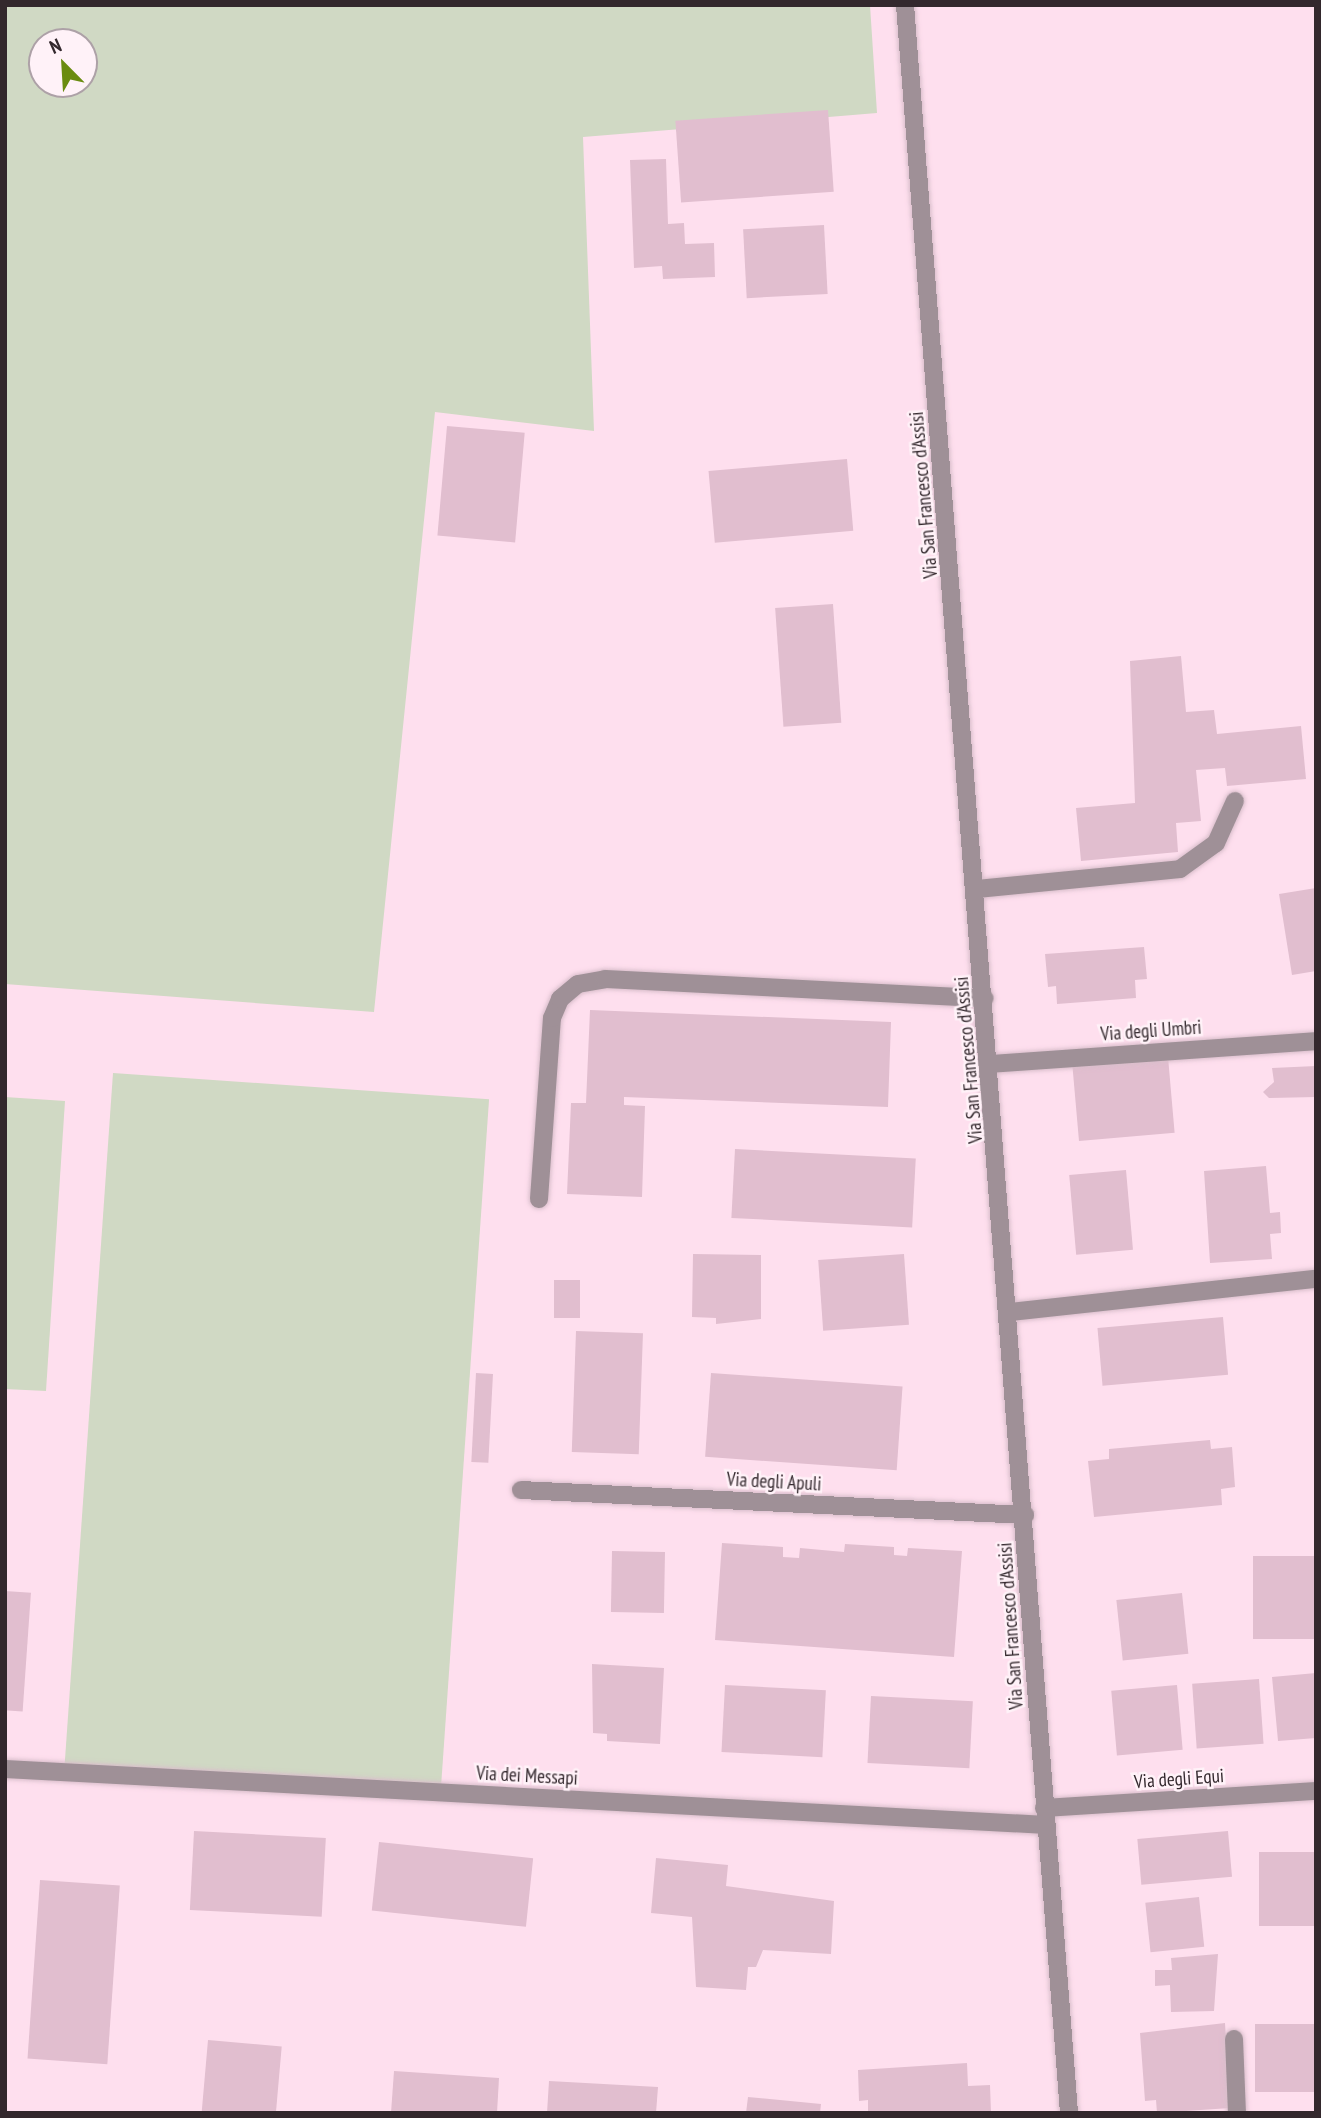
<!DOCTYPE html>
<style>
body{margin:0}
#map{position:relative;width:1321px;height:2118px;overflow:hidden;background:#fedfee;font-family:"PT Sans Narrow",sans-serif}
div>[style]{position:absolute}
.green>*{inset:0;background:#d0d9c4;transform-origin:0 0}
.building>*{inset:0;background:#e1becf;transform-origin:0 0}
.roads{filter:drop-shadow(0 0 2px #d9becb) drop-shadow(0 0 2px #d9becb)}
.minor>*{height:18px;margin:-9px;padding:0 9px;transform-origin:9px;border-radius:9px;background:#9f9097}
.tertiary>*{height:18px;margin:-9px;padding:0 9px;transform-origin:9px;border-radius:9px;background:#9f9097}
span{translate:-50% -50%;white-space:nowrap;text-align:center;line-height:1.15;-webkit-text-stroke:5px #fff2f8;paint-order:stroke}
.street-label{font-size:19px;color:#33282d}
.frame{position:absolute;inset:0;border:7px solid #33282d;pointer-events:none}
.north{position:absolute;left:28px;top:28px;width:70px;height:70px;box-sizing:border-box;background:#fff2f8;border:2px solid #ada1a7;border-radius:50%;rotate:336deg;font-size:19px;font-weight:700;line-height:28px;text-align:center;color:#33282d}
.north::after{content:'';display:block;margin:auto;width:24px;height:32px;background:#6a8c10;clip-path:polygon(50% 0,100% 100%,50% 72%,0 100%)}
</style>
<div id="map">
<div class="green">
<div style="clip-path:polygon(evenodd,5px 5px,870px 5px,877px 113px,583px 137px,594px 431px,435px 412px,374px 1012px,5px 984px,5px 5px,42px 42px,84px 42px,84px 84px,42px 84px,42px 42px)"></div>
<div style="left:113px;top:1073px;width:377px;height:694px;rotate:4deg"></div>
<div style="clip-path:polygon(5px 1097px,65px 1101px,46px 1391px,5px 1389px)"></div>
</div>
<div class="building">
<div style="left:828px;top:110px;width:82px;height:153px;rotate:86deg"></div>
<div style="clip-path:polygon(666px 159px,668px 224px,684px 223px,685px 244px,714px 243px,715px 277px,663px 279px,662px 266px,634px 268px,630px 160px)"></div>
<div style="left:824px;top:225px;width:69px;height:81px;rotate:87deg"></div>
<div style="left:447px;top:426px;width:78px;height:110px;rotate:5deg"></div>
<div style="left:847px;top:459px;width:72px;height:139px;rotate:85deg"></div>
<div style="left:833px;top:604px;width:119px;height:58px;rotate:86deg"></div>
<div style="clip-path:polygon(1181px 656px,1186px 712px,1214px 710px,1217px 734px,1301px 726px,1306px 779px,1227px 786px,1225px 768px,1196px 770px,1201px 821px,1176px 823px,1178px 852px,1081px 861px,1076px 808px,1135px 803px,1130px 661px)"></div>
<div style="clip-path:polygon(1316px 888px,1316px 971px,1292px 975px,1279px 894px)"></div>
<div style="clip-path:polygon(1144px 947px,1147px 979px,1135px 980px,1136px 998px,1057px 1004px,1056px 986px,1048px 987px,1045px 954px)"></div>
<div style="clip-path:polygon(590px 1010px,891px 1022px,888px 1107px,624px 1097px,624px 1105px,645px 1106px,642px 1197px,567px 1194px,571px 1103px,586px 1103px)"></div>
<div style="left:1168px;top:1057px;width:76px;height:96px;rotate:85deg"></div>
<div style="clip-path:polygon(1316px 1066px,1316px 1097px,1269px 1098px,1263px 1092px,1274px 1082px,1272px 1068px)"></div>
<div style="left:735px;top:1149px;width:181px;height:69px;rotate:3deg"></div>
<div style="clip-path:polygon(1266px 1166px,1270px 1213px,1280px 1212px,1281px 1233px,1270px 1234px,1272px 1259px,1210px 1263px,1204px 1171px)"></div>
<div style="left:1126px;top:1170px;width:80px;height:57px;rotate:85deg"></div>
<div style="clip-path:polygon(693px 1254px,761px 1255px,761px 1319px,716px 1324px,716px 1318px,692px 1317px)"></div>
<div style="left:904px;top:1254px;width:71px;height:86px;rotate:86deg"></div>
<div style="left:554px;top:1280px;width:26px;height:38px"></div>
<div style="left:1223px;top:1317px;width:58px;height:126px;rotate:85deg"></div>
<div style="left:576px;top:1331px;width:67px;height:121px;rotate:2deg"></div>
<div style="left:476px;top:1373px;width:17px;height:89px;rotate:3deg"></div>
<div style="left:711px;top:1373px;width:192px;height:84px;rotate:4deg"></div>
<div style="clip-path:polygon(1210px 1440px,1211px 1449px,1232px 1447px,1235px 1487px,1221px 1489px,1222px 1505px,1094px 1517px,1088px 1461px,1109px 1459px,1109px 1449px)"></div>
<div style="clip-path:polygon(722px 1543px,783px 1547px,783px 1557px,799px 1558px,800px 1548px,844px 1552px,845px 1544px,894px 1547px,894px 1555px,907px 1556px,908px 1548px,962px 1551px,954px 1657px,715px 1640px)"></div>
<div style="left:612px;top:1551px;width:53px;height:61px;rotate:1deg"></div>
<div style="left:1316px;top:1556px;width:83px;height:63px;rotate:90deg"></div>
<div style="left:5px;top:1591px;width:26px;height:119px;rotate:4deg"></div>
<div style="left:1182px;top:1593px;width:61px;height:66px;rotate:84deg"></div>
<div style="clip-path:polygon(592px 1664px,664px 1668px,660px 1744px,607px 1741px,607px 1734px,593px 1733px)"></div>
<div style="clip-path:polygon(1316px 1673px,1316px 1738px,1278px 1741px,1272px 1677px)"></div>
<div style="left:1259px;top:1679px;width:65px;height:67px;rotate:86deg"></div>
<div style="left:725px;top:1685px;width:101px;height:67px;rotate:3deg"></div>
<div style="left:1177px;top:1685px;width:65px;height:66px;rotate:85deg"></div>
<div style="left:871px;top:1696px;width:102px;height:67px;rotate:3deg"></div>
<div style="left:194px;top:1831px;width:132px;height:79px;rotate:3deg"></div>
<div style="left:1228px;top:1831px;width:46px;height:91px;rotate:85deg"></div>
<div style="left:379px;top:1842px;width:155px;height:69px;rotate:6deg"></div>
<div style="left:1316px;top:1852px;width:74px;height:57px;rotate:90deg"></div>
<div style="clip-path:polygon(656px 1858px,728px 1865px,726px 1886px,834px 1901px,831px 1954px,763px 1950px,756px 1967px,748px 1967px,746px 1990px,696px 1987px,692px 1917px,651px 1913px)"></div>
<div style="left:40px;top:1880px;width:80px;height:179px;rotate:4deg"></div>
<div style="left:1199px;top:1897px;width:50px;height:54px;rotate:84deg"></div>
<div style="clip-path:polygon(1218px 1954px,1214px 2011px,1171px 2012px,1170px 1985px,1155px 1986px,1155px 1970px,1172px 1970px,1171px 1958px)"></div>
<div style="clip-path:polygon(1225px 2023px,1230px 2108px,1157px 2113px,1156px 2100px,1145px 2101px,1140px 2033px)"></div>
<div style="left:1316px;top:2024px;width:68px;height:61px;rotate:90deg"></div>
<div style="left:208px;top:2040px;width:74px;height:73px;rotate:5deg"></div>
<div style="clip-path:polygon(967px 2063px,968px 2086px,990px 2085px,991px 2113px,868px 2113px,868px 2100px,859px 2101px,858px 2070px)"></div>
<div style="clip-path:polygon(394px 2071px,499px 2078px,497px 2113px,391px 2113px)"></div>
<div style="clip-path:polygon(549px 2081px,658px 2087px,656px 2113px,547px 2113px)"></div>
<div style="clip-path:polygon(748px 2097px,821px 2104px,820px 2113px,746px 2113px)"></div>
</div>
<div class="roads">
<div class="minor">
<div style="left:977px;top:889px;width:204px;rotate:-5.6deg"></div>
<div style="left:1180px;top:869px;width:44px;rotate:-35.8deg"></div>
<div style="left:1216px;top:843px;width:46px;rotate:-65.7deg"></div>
<div style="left:990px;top:1064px;width:327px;rotate:-4deg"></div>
<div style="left:539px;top:1199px;width:181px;rotate:-85.9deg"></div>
<div style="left:552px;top:1018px;width:21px;rotate:-67deg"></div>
<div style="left:560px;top:999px;width:23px;rotate:-40deg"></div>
<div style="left:578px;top:984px;width:27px;rotate:-10deg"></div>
<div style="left:605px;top:979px;width:380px;rotate:2.9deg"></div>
<div style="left:1010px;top:1312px;width:308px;rotate:-6.2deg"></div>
<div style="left:521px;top:1490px;width:505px;rotate:2.84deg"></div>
<div style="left:5px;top:1769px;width:1043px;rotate:3.08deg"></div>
<div style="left:1044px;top:1808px;width:273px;rotate:-3.6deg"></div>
<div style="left:1234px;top:2039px;width:74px;rotate:87.7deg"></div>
</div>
<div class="tertiary">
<div style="left:905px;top:5px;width:2114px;rotate:85.55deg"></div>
</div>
</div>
<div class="street-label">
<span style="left:924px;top:495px;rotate:-95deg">Via San Francesco d'Assisi</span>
<span style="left:1151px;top:1031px;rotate:-4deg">Via degli Umbri</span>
<span style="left:969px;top:1060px;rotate:-95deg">Via San Francesco d'Assisi</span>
<span style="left:774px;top:1482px;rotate:3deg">Via degli Apuli</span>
<span style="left:1011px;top:1626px;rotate:-94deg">Via San Francesco d'Assisi</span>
<span style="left:527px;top:1776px;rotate:3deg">Via dei Messapi</span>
<span style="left:1179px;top:1779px;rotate:-4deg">Via degli Equi</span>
</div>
<div class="frame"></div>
<div class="north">N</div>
</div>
